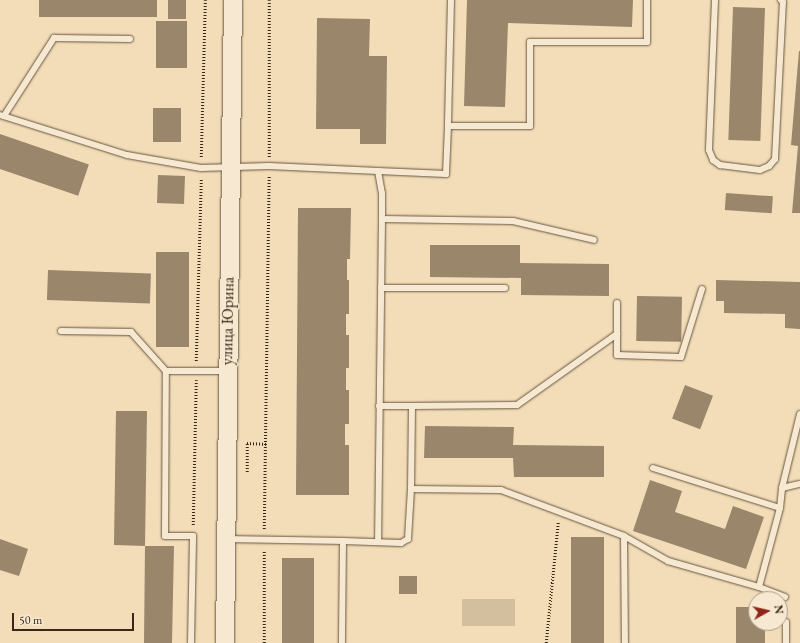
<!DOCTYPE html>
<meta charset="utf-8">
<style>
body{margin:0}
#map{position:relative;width:800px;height:643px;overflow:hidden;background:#f2ddb8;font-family:"EB Garamond",serif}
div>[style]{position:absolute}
.green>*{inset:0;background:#d3be9d;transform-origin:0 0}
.building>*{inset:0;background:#99866b;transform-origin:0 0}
.path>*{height:2.5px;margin-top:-1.25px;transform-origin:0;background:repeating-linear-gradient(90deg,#392717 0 1px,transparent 0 3px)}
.roads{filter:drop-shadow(0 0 1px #67543f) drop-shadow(0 0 1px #67543f)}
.lane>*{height:6px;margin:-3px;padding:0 3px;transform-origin:3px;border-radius:3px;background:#f7e9d1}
.secondary>*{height:18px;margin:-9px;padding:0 9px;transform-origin:9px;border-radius:9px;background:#f7e9d1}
span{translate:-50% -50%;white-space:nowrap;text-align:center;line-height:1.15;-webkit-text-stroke:3px #f7e9d1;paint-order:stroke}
.street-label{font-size:16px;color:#392717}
.north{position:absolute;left:748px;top:591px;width:40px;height:40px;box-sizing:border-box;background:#f7e9d1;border:1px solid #ab9b87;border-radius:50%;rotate:82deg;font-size:11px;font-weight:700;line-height:16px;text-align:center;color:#392717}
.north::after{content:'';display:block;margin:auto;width:14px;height:18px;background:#8f2418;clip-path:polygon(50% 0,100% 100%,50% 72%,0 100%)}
.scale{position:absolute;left:12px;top:613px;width:122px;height:18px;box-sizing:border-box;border:2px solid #392717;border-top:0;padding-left:5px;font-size:12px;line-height:14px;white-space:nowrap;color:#392717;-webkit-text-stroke:3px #f7e9d1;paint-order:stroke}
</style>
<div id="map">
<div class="green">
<div style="left:515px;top:599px;width:27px;height:53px;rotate:90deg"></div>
</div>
<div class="building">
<div style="left:39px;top:0;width:118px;height:17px"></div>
<div style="left:168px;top:0;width:18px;height:19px"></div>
<div style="clip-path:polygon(467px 0,633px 0,632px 27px,508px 23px,505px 107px,464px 106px)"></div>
<div style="left:733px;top:7px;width:32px;height:133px;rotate:2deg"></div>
<div style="clip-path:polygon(317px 18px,370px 19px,369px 56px,387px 56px,386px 144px,360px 144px,360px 129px,316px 129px)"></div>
<div style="left:156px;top:21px;width:31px;height:47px"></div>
<div style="clip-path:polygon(799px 51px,800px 51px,800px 213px,792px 213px,798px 146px,791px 145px)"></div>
<div style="left:153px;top:108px;width:28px;height:34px"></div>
<div style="left:0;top:134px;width:94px;height:33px;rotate:19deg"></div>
<div style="left:158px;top:175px;width:27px;height:28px;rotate:2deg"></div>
<div style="left:726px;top:193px;width:47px;height:17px;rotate:4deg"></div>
<div style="clip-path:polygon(298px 208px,351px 208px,350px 259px,347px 259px,347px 280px,349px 280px,349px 314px,346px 314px,346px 335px,349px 335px,349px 368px,346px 368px,346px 390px,349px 390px,349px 424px,345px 424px,345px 445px,349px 445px,349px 495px,296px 495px)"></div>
<div style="clip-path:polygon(430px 245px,520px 245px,520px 263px,609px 264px,609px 296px,521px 295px,521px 278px,430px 277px)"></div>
<div style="left:156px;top:252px;width:33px;height:95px"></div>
<div style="left:48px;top:270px;width:103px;height:30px;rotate:2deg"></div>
<div style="clip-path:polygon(716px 280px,800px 282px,800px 329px,785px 328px,785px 314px,724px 313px,724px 301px,716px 301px)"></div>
<div style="left:637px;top:296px;width:45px;height:45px;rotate:1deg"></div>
<div style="left:685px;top:385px;width:30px;height:36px;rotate:21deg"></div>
<div style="clip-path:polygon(116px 411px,147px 411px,145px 546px,174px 546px,172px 643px,144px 643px,145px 546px,114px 545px)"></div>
<div style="clip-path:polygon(425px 426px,514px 427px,513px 445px,604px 446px,604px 477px,514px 477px,513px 458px,424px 458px)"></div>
<div style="clip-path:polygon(650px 480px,682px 491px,675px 512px,725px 529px,733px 506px,764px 517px,746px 569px,633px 531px)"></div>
<div style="left:571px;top:537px;width:33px;height:106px"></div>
<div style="clip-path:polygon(0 539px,28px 549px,19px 576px,0 570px)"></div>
<div style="left:282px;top:558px;width:32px;height:85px"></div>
<div style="left:399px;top:576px;width:18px;height:18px"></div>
<div style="clip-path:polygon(736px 607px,756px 607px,756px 623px,765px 623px,765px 643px,736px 643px)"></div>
</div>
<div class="path">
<div style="left:201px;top:157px;width:157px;rotate:-88.5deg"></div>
<div style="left:269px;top:157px;width:157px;rotate:-90deg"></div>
<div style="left:196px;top:361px;width:183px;rotate:-88.4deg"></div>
<div style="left:247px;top:472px;width:29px;rotate:-90deg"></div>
<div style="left:247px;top:443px;width:20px;rotate:3deg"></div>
<div style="left:193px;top:525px;width:145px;rotate:-88.8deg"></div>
<div style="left:264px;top:529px;width:353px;rotate:-89.2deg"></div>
<div style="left:264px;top:643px;width:93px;rotate:-90deg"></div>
<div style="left:546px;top:643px;width:122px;rotate:-84.3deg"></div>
</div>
<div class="roads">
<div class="lane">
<div style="left:451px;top:0;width:126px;rotate:91.4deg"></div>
<div style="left:448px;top:126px;width:82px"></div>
<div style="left:530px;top:126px;width:84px;rotate:-90deg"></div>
<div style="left:530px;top:42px;width:117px"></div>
<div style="left:647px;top:42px;width:42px;rotate:-90deg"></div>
<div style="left:715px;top:0;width:150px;rotate:92.3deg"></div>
<div style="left:709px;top:150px;width:11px;rotate:68deg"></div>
<div style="left:713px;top:160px;width:9px;rotate:36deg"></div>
<div style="left:720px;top:165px;width:40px;rotate:7.1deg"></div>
<div style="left:760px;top:170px;width:10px;rotate:-24deg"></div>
<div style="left:769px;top:166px;width:9px;rotate:-49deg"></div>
<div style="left:775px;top:159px;width:157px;rotate:-87.1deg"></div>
<div style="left:783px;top:2px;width:3px;rotate:-135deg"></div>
<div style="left:0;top:115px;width:133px;rotate:17.5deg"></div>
<div style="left:127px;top:155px;width:75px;rotate:10deg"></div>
<div style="left:201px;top:168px;width:68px;rotate:-1.7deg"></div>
<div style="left:269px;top:166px;width:109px;rotate:2.6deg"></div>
<div style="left:378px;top:171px;width:22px;rotate:80deg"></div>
<div style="left:382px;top:193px;width:26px;rotate:90deg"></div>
<div style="left:382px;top:219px;width:323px;rotate:90.7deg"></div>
<div style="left:4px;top:116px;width:93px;rotate:-57.3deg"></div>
<div style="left:54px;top:38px;width:76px;rotate:0.8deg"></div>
<div style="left:378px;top:171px;width:68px;rotate:2.5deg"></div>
<div style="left:446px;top:174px;width:48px;rotate:-87.6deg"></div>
<div style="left:382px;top:219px;width:131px;rotate:0.9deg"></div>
<div style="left:513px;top:221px;width:83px;rotate:13.2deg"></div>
<div style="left:381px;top:288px;width:124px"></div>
<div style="left:617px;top:303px;width:52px;rotate:90deg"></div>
<div style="left:617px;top:355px;width:64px;rotate:1.8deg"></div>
<div style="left:681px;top:357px;width:71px;rotate:-72.8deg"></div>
<div style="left:61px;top:331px;width:70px;rotate:0.8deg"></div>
<div style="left:131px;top:332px;width:52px;rotate:48.1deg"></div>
<div style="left:379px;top:406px;width:33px"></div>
<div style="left:653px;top:468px;width:133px;rotate:17.5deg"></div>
<div style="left:782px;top:488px;width:76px;rotate:-76.3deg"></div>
<div style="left:411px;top:489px;width:83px;rotate:-89.3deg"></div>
<div style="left:412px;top:406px;width:105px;rotate:-0.5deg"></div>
<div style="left:517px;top:405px;width:123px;rotate:-35.4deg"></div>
<div style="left:624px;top:536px;width:107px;rotate:89.5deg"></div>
<div style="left:228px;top:539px;width:115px;rotate:1deg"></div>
<div style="left:343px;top:541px;width:102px;rotate:90.6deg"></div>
<div style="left:343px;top:541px;width:58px;rotate:2deg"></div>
<div style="left:401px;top:543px;width:8px;rotate:-30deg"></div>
<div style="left:408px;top:539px;width:50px;rotate:-86.6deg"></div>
<div style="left:411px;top:489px;width:90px;rotate:0.6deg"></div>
<div style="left:501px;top:490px;width:131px;rotate:20.5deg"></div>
<div style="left:624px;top:536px;width:51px;rotate:29.6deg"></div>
<div style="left:668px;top:561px;width:95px;rotate:15.9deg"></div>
<div style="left:759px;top:587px;width:28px;rotate:21deg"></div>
<div style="left:759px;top:587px;width:82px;rotate:-75.1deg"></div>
<div style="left:780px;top:508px;width:20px;rotate:-84deg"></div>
<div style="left:782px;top:488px;width:18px;rotate:-13deg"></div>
<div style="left:786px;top:622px;width:21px;rotate:90deg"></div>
<div style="left:191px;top:643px;width:107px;rotate:-88.9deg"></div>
<div style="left:193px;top:536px;width:28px;rotate:180deg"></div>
<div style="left:165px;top:536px;width:165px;rotate:-89.7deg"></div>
<div style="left:166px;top:371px;width:60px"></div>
</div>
<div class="secondary">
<div style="left:225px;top:643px;width:643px;rotate:-89.29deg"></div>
</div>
</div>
<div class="street-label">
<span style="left:228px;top:321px;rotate:-89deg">улица Юрина</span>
</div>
<div class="north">N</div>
<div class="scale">50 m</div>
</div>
